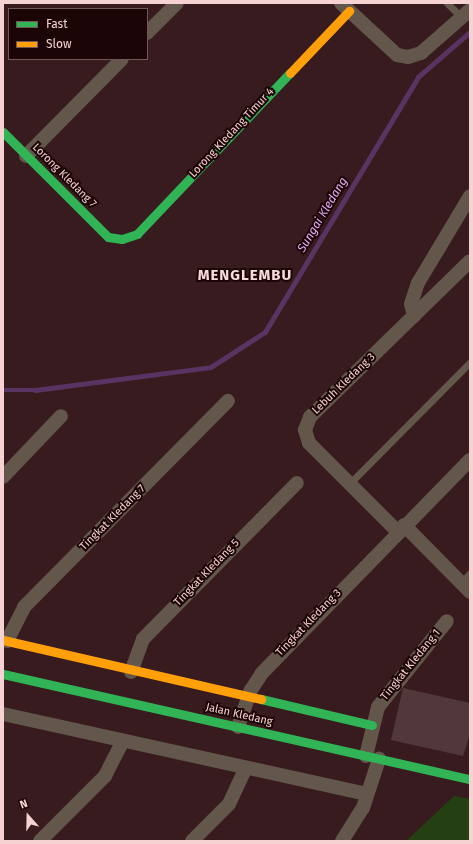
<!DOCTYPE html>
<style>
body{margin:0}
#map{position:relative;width:473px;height:844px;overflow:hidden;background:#371b1e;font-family:"Fira Sans",sans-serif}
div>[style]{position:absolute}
.green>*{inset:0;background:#244012}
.stream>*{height:4.5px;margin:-2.25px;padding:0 2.25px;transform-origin:2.25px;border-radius:2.25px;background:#593362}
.building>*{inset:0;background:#51393b}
.lane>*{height:7px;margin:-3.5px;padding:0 3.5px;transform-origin:3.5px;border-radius:3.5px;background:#63564a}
.street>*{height:14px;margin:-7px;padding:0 7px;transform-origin:7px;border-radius:7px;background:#63564a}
.fast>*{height:9px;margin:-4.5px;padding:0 4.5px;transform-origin:4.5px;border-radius:4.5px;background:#30b455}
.slow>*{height:9px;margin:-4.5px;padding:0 4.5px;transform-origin:4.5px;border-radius:4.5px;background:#ff9f0a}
span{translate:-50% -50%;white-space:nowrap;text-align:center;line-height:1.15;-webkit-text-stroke:4px #1c0507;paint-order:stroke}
.street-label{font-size:11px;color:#f6d2d2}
.water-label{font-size:12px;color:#e6abfa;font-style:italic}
.district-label{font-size:15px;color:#f7dada;font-weight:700;letter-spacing:1px}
.frame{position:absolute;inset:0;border:4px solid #f6d2d2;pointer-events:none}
.legend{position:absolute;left:8px;top:8px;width:140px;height:52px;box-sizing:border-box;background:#1c0507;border:1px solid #735758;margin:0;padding:5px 7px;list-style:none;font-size:12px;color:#f6d2d2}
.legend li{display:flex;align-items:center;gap:8px;height:20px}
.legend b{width:20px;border:1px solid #735758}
.north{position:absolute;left:8px;top:796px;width:40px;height:40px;-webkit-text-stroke:3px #1c0507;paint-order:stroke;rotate:340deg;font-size:11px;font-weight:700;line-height:16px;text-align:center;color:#f6d2d2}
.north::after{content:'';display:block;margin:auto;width:14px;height:18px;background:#f6d2d2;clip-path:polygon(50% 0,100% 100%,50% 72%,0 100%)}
</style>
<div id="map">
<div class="green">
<div style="clip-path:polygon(454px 796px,470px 799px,470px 841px,406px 841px)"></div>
</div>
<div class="stream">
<div style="left:3px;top:390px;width:32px"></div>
<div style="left:35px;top:390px;width:177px;rotate:-7.4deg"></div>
<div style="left:211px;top:367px;width:64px;rotate:-32.9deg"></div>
<div style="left:265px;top:332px;width:297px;rotate:-59deg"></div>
<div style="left:418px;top:77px;width:69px;rotate:-40.9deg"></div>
</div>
<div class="building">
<div style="clip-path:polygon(403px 688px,470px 703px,470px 734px,463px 756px,391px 740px)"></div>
</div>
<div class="lane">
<div style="left:447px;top:3px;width:21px;rotate:45deg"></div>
<div style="left:350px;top:483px;width:170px;rotate:-45.2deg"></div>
<div style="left:461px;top:583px;width:13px;rotate:-48deg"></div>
</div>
<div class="street">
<div style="left:341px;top:3px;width:76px;rotate:42.9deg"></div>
<div style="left:397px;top:55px;width:11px;rotate:10deg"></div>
<div style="left:408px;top:57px;width:14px;rotate:-17deg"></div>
<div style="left:421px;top:53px;width:65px;rotate:-41.3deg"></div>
<div style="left:147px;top:33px;width:42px;rotate:-45deg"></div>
<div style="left:26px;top:156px;width:136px;rotate:-45.3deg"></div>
<div style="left:414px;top:316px;width:12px;rotate:-104deg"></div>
<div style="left:411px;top:304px;width:22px;rotate:-72deg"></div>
<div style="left:418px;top:283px;width:101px;rotate:-59.1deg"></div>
<div style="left:3px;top:477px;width:84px;rotate:-46.4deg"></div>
<div style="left:404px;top:525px;width:94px;rotate:45.4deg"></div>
<div style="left:398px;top:532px;width:126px;rotate:-135deg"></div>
<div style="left:309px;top:443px;width:14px;rotate:-107deg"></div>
<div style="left:305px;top:430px;width:14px;rotate:-69deg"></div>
<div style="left:310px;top:417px;width:223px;rotate:-44.3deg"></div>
<div style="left:7px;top:641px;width:38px;rotate:-63deg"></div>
<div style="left:24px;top:607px;width:290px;rotate:-45.3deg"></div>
<div style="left:131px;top:672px;width:35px;rotate:-70deg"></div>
<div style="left:143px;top:639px;width:219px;rotate:-45.4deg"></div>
<div style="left:3px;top:714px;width:373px;rotate:12.4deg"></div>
<div style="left:238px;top:727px;width:39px;rotate:-71deg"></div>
<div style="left:251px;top:690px;width:20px;rotate:-57deg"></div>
<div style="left:262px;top:673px;width:298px;rotate:-45.7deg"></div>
<div style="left:366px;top:756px;width:50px;rotate:-76.2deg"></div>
<div style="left:378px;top:707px;width:110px;rotate:-51.3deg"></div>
<div style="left:40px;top:841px;width:92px;rotate:-45deg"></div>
<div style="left:105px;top:776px;width:38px;rotate:-63deg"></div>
<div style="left:192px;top:841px;width:52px;rotate:-45deg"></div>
<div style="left:229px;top:804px;width:38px;rotate:-65deg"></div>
<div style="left:342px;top:841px;width:39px;rotate:-58deg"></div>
<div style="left:363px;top:808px;width:52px;rotate:-71.9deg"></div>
</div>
<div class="fast">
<div style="left:3px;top:132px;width:148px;rotate:45deg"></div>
<div style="left:108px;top:237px;width:14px;rotate:8deg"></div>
<div style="left:122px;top:239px;width:16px;rotate:-18deg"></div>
<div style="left:137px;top:234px;width:222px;rotate:-46.5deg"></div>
<div style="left:3px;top:674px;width:479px;rotate:12.7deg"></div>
<div style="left:261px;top:699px;width:114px;rotate:13.2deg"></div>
</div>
<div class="slow">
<div style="left:290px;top:73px;width:86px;rotate:-46.4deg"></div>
<div style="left:3px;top:640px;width:265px;rotate:12.9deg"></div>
</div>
<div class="street-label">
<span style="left:232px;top:133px;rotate:-47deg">Lorong Kledang Timur 4</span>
<span style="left:64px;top:176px;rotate:45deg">Lorong Kledang 7</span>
<span style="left:344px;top:384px;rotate:-44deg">Lebuh Kledang 3</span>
<span style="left:113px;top:518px;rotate:-45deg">Tingkat Kledang 7</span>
<span style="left:207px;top:573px;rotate:-46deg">Tingkat Kledang 5</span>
<span style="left:309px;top:623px;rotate:-46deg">Tingkat Kledang 3</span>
<span style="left:411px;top:665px;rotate:-51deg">Tingkat Kledang 1</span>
<span style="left:239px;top:715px;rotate:13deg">Jalan Kledang</span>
</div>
<div class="water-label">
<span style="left:323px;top:215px;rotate:-59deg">Sungai Kledang</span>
</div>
<div class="district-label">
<span style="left:245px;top:276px">MENGLEMBU</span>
</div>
<div class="frame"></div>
<ul class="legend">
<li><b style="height:5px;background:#30b455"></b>Fast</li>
<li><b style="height:5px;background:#ff9f0a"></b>Slow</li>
</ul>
<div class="north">N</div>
</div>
